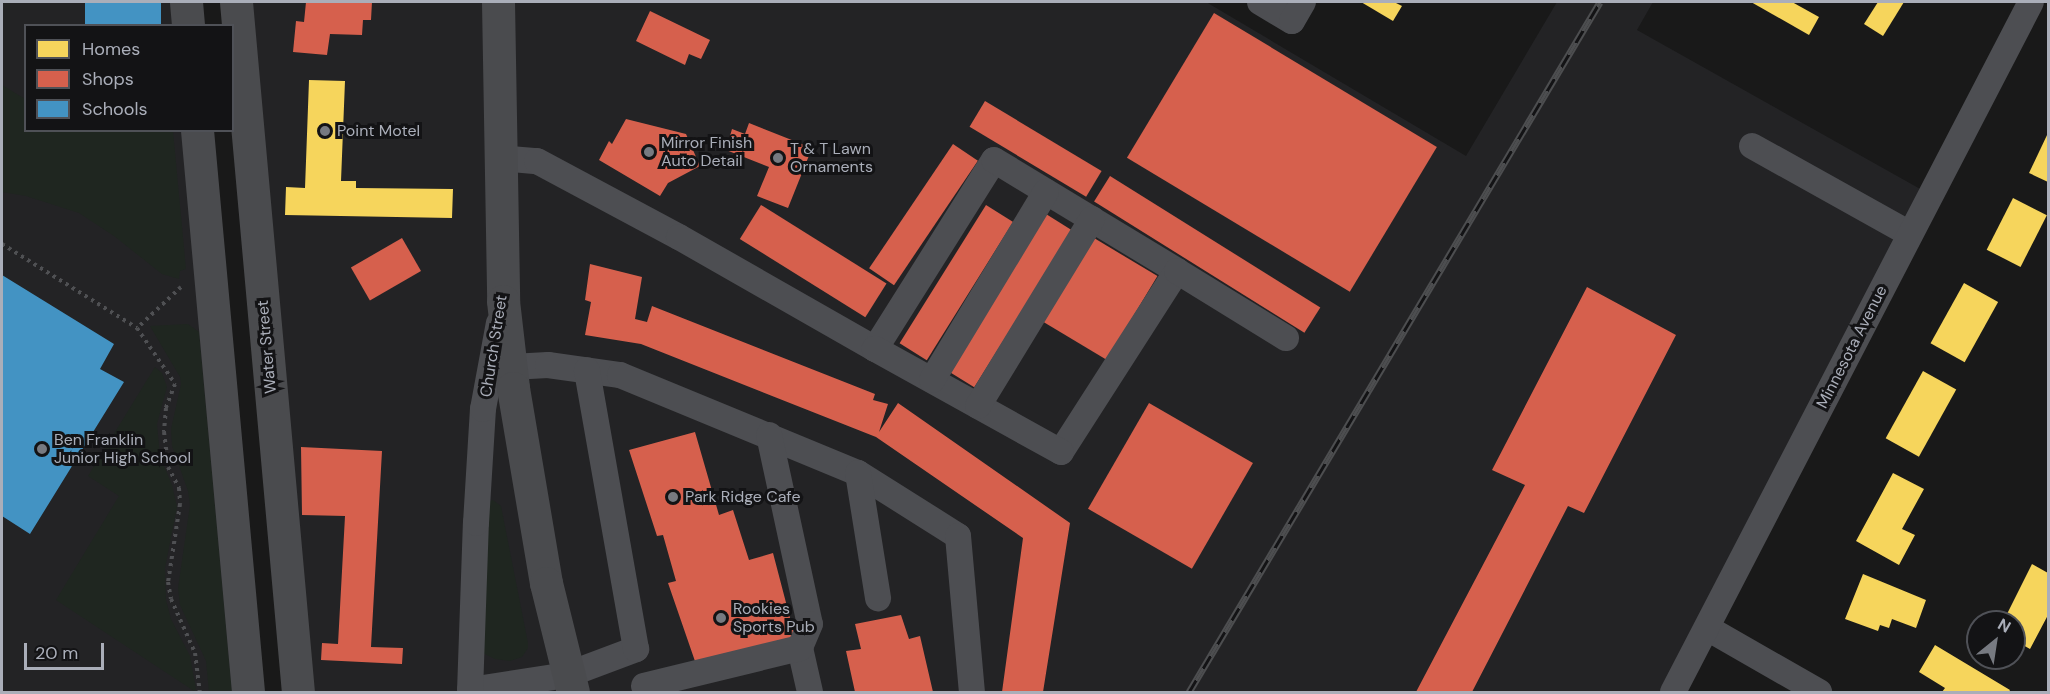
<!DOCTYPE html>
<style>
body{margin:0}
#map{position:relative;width:2050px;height:694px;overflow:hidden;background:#191919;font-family:"DM Sans",sans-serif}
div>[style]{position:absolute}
.built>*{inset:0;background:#232325}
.green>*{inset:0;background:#1f2620}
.homes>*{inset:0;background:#f6d55c;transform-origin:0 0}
.shops>*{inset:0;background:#d6604d;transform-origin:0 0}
.schools>*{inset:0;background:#4393c3;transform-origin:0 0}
.path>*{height:4px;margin-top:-2px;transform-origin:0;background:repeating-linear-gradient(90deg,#4f5053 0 3px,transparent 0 7.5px)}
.minor>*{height:26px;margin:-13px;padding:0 13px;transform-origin:13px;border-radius:13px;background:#4d4e52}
.major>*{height:33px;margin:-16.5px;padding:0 16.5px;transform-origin:16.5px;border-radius:16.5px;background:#4a4b4e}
.rail>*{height:7px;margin-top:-3.5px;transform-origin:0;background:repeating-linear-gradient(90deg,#131315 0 14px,#4d4e50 0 28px);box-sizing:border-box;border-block:2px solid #4d4e50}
.dots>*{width:16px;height:16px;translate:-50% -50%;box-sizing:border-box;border:3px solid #131315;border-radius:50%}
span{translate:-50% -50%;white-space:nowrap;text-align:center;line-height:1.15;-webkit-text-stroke:6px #131315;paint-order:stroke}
.poi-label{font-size:16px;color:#aaaeb9}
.left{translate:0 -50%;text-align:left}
.street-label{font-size:16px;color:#aaaeb9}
.frame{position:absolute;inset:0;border:3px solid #aaaeb9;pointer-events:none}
.legend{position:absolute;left:24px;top:24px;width:210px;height:108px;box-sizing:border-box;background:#131315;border:2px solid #4f5157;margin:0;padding:8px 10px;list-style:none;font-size:18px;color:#aaaeb9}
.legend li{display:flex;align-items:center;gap:12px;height:30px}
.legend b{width:30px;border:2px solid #4f5157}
.north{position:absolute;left:1966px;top:610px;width:60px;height:60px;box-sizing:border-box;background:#131315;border:2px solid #4f5157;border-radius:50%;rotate:30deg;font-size:16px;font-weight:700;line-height:24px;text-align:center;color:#aaaeb9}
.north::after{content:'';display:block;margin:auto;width:21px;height:27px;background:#777a81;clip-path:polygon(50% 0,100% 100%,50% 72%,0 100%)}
.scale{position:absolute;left:24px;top:643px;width:80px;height:27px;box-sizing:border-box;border:3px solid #aaaeb9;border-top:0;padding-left:8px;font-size:18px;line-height:21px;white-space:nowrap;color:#aaaeb9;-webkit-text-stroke:4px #131315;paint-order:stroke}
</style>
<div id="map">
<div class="built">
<div style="clip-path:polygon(2px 2px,186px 2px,188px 25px,26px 26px,26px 130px,197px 131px,248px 692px,2px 692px)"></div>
<div style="clip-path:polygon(236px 2px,1206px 2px,1466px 156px,1557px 2px,1653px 2px,1637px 30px,1931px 195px,1673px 692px,298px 692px)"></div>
</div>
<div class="green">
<div style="clip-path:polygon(2px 85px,25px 99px,26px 130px,173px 131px,186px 269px,180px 271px,179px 279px,162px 274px,114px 236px,79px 213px,26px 196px,2px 192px)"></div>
<div style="clip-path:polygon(188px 324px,199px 332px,232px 692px,209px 692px,206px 661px,180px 605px,178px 588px,190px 505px,188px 491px,172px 446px,171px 429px,181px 384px,180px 377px,150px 326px)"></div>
<div style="clip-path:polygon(155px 367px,162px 373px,167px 387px,157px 424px,160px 456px,172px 485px,177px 507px,165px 568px,166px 600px,171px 619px,190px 656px,196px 689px,194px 691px,56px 600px,119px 496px,88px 476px)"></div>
<div style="clip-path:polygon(493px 500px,501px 506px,528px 643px,528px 648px,522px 657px,510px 661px,495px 659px,483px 653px,489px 501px)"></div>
</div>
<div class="homes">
<div style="clip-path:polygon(1361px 2px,1394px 2px,1402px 6px,1393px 21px)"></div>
<div style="clip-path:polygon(1751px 2px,1792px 2px,1819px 17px,1809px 35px)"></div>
<div style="clip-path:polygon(1878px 2px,1904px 2px,1883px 36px,1864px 24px)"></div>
<div style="clip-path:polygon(309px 80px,345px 81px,341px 181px,356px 181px,356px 188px,453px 189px,452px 218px,285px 215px,286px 187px,305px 188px)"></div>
<div style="clip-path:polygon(2048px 133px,2048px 182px,2029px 173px)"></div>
<div style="left:2013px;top:198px;width:38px;height:58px;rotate:27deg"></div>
<div style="left:1964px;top:283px;width:39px;height:69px;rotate:29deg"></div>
<div style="left:1923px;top:371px;width:38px;height:77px;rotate:29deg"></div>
<div style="clip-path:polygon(1893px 473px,1924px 489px,1902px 529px,1915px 535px,1899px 565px,1856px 541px)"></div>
<div style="clip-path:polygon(2032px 564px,2048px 573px,2048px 615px,2030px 649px,2014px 640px,2014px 622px,2003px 622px)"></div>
<div style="clip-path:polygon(1863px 574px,1926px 600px,1916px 628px,1892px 619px,1889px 628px,1880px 625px,1878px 631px,1845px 619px)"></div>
<div style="clip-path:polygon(1935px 645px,2010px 690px,2009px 692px,1942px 692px,1945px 688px,1919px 672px)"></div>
</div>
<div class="shops">
<div style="clip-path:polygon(306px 2px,372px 2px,371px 20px,363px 20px,362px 35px,330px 34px,327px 55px,293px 52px,296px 21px,304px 22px)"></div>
<div style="clip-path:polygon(650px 11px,710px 40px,701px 59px,689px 54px,685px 65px,636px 41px)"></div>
<div style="left:1214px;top:13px;width:260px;height:169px;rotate:31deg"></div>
<div style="left:985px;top:101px;width:136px;height:30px;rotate:31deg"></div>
<div style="clip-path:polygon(626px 119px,686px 134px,700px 166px,668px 183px,660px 196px,599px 160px,609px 141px,612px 144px)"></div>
<div style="clip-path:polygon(749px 123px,812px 148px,788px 208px,757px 196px,769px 167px,726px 150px,732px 129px,745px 134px)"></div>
<div style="left:953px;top:144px;width:30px;height:150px;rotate:34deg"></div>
<div style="left:1110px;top:176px;width:248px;height:30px;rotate:32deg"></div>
<div style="left:761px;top:205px;width:148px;height:40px;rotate:32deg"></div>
<div style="left:986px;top:205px;width:32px;height:163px;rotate:32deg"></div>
<div style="left:1046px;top:214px;width:31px;height:185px;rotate:32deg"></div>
<div style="left:402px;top:238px;width:38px;height:59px;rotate:60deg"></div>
<div style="left:1094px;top:238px;width:74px;height:98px;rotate:31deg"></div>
<div style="clip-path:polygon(590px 264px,642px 277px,635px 319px,647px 322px,652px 306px,875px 394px,873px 400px,888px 404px,879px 432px,898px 403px,1070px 523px,1043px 692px,1002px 692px,1023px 538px,876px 437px,641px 344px,585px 335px,591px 302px,585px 300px)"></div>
<div style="clip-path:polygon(1587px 287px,1676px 335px,1584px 513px,1568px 506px,1472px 692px,1416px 692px,1525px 485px,1492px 470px)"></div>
<div style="left:1149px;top:403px;width:120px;height:122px;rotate:30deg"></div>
<div style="clip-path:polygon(695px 432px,719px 515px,733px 510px,749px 560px,773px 553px,795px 637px,697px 667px,668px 583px,676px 581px,663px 535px,657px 536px,629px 450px)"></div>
<div style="clip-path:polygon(301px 447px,382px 451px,371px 647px,403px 648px,402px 664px,321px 660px,322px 643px,338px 644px,345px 516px,302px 515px)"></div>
<div style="clip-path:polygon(901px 615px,909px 639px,920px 636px,933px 692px,855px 692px,846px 651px,861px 649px,855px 624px)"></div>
</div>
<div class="schools">
<div style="left:85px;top:2px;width:76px;height:24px"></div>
<div style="clip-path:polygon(2px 275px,114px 344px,100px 369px,124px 382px,30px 534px,2px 516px)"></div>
</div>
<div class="path">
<div style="left:2px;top:244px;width:159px;rotate:31.9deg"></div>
<div style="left:181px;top:287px;width:60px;rotate:137deg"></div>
<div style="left:137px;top:328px;width:68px;rotate:55.8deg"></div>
<div style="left:175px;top:384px;width:26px;rotate:111deg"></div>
<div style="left:166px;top:408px;width:24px;rotate:95deg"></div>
<div style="left:164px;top:432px;width:35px;rotate:83deg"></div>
<div style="left:168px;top:467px;width:24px;rotate:62deg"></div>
<div style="left:179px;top:488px;width:16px;rotate:86deg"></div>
<div style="left:180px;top:504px;width:79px;rotate:98.7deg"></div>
<div style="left:168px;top:582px;width:17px;rotate:80deg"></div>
<div style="left:171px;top:599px;width:59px;rotate:66deg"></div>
<div style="left:195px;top:653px;width:39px;rotate:83deg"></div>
</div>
<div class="minor">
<div style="left:1260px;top:2px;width:37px;rotate:31deg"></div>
<div style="left:1292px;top:21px;width:22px;rotate:-60deg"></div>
<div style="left:1752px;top:146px;width:181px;rotate:29.1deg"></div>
<div style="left:500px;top:158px;width:37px;rotate:5deg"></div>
<div style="left:537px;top:161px;width:161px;rotate:28.2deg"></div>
<div style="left:679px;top:237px;width:226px;rotate:29.7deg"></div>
<div style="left:875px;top:349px;width:223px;rotate:-57.8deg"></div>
<div style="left:994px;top:160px;width:214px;rotate:31.2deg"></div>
<div style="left:1177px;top:271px;width:215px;rotate:122.7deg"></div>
<div style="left:1061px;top:452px;width:213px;rotate:-151deg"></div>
<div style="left:1177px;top:271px;width:128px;rotate:31.6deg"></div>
<div style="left:511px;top:367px;width:37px;rotate:-3deg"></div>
<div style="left:548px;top:365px;width:73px;rotate:7.9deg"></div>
<div style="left:620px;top:375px;width:257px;rotate:22.4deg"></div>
<div style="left:858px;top:473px;width:118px;rotate:32.2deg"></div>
<div style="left:958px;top:536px;width:157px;rotate:84.9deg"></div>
<div style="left:932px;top:380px;width:220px;rotate:-58.8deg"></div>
<div style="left:978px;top:406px;width:219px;rotate:-58.6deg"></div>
<div style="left:769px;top:435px;width:193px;rotate:77.8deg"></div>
<div style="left:810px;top:624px;width:26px;rotate:113deg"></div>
<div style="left:800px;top:648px;width:45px;rotate:77.2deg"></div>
<div style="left:858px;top:473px;width:127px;rotate:80.9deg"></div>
<div style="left:1709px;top:629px;width:127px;rotate:29.8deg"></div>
<div style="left:644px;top:686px;width:161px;rotate:-13.7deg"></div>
<div style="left:470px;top:690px;width:98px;rotate:-8.8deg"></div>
<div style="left:567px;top:675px;width:74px;rotate:-20.6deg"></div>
<div style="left:636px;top:649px;width:283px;rotate:-100deg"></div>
<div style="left:470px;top:692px;width:169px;rotate:-88deg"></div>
<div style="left:476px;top:523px;width:114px;rotate:-86.5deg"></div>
<div style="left:483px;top:409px;width:87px;rotate:-79.5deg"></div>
<div style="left:1673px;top:692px;width:777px;rotate:-62.58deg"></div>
</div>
<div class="major">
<div style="left:186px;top:2px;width:24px;rotate:85deg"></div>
<div style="left:236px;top:2px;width:693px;rotate:84.87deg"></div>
<div style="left:498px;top:2px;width:299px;rotate:89deg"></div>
<div style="left:503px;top:301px;width:88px;rotate:83.4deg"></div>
<div style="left:513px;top:388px;width:198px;rotate:80.4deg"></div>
<div style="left:546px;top:583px;width:112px;rotate:76.1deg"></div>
<div style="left:197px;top:130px;width:564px;rotate:84.81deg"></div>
</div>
<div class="rail">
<div style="left:1189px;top:692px;width:803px;rotate:-59.22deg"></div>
</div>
<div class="dots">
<div style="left:325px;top:131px;background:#777a81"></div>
<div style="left:649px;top:152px;background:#777a81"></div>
<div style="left:778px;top:158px;background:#777a81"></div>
<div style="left:42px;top:449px;background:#777a81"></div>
<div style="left:673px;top:497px;background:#777a81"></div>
<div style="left:721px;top:618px;background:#777a81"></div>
</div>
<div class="poi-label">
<span class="left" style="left:337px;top:131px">Point Motel</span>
<span class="left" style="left:661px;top:152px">Mirror Finish<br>Auto Detail</span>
<span class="left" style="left:790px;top:158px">T &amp; T Lawn<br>Ornaments</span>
<span class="left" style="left:54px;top:449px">Ben Franklin<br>Junior High School</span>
<span class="left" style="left:685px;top:497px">Park Ridge Cafe</span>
<span class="left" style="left:733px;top:618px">Rookies<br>Sports Pub</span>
</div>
<div class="street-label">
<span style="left:494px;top:346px;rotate:-81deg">Church Street</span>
<span style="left:267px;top:347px;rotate:-95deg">Water Street</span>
<span style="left:1852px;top:347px;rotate:-63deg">Minnesota Avenue</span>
</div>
<div class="frame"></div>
<ul class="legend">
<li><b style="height:16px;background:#f6d55c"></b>Homes</li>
<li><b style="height:16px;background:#d6604d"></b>Shops</li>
<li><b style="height:16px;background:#4393c3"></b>Schools</li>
</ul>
<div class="north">N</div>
<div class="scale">20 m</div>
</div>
